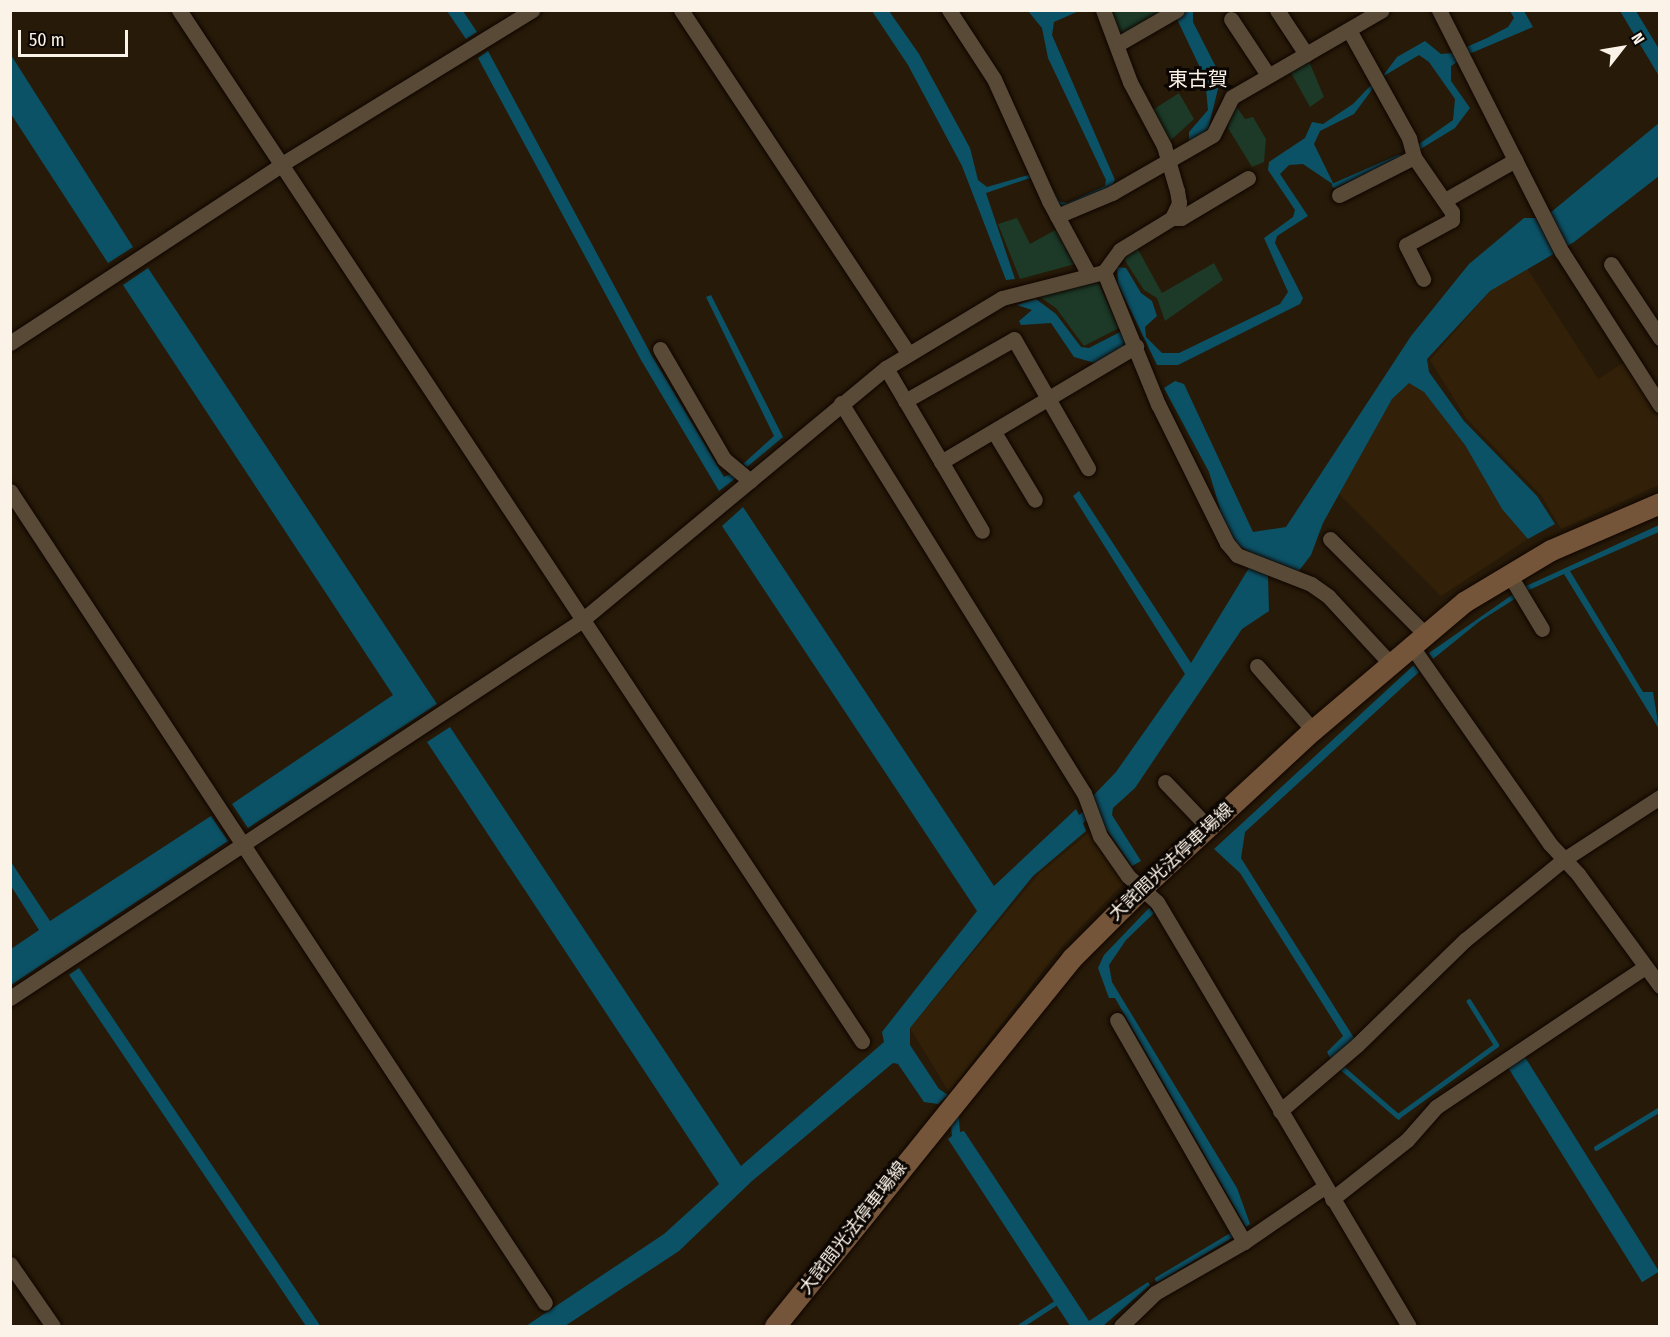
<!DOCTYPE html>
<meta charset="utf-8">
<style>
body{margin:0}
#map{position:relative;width:1670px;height:1337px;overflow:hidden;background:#271a08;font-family:"Fira Sans Condensed","Noto Sans JP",sans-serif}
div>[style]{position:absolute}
.built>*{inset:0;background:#322108}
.green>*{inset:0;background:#1c3a27}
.water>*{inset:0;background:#0c5266;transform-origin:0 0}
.stream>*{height:4.5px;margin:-2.25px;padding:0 2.25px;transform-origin:2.25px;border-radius:2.25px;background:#0c5266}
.roads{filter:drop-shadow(0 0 2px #0f0500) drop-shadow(0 0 2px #0f0500)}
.street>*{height:15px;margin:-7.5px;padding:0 7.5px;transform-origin:7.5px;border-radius:7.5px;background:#584a37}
.secondary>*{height:21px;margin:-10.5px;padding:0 10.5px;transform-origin:10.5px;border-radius:10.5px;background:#755539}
span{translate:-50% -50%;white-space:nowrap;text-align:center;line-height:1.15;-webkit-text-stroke:6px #0b0602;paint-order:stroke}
.street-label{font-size:18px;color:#fcf3e8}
.neighbourhood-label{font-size:20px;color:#fcf3e8}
.frame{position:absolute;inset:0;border:12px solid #fcf3e8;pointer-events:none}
.north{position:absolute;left:1592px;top:18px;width:60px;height:60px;-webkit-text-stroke:4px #0b0602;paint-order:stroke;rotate:59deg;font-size:16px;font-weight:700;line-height:24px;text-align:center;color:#fcf3e8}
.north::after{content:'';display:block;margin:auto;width:21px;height:27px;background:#fcf3e8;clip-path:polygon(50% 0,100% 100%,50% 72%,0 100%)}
.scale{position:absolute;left:18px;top:30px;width:110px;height:27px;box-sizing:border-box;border:3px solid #fcf3e8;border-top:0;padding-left:8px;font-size:18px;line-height:21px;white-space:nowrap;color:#fcf3e8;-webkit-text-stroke:4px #0b0602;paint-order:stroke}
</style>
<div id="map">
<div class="built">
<div style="clip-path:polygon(1526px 267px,1598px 379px,1626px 361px,1659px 415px,1659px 485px,1561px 529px,1541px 495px,1466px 418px,1430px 360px,1490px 291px)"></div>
<div style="clip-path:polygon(1409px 382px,1424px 392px,1465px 445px,1502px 509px,1528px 539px,1441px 596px,1339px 494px,1392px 399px)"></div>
<div style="clip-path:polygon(1090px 832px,1126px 881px,1063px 945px,949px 1092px,910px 1028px,1039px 874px)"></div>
</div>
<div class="green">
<div style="clip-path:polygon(1109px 11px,1162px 11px,1121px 35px)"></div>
<div style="clip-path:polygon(1308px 59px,1324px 97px,1310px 107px,1290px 71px)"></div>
<div style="clip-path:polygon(1179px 93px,1194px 119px,1170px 141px,1151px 111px)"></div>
<div style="clip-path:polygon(1234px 103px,1245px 119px,1253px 117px,1266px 139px,1264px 162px,1252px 167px,1228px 128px)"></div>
<div style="clip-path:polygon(1017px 218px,1030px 244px,1057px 229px,1075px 264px,1020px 279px,998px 224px)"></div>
<div style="clip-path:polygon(1135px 244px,1162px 293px,1214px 263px,1223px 280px,1165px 321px,1157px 298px,1144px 290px,1122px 256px)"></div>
<div style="clip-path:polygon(1098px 282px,1119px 328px,1084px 346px,1056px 308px,1037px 295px)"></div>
</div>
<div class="water">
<div style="clip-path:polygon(447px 11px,463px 11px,477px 32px,466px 39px)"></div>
<div style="clip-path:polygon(872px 11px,889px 11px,919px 54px,970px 148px,978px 180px,987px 187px,1032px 174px,1033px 177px,986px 193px,1015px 279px,1006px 280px,962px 166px,908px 65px)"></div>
<div style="clip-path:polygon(1028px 11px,1079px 11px,1054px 22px,1052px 35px,1115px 180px,1112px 186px,1064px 208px,1057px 206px,1047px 181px,1060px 202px,1067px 203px,1105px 186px,1106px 180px,1048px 58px,1042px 28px)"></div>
<div style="clip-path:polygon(1185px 11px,1193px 11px,1193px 22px,1221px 77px,1208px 129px,1189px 144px,1189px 132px,1208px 110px,1205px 78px,1176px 17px)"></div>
<div style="clip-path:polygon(1510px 11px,1524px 11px,1533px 27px,1469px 54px,1451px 66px,1451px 81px,1470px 108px,1455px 128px,1419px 150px,1419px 144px,1453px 120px,1455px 99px,1429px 62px,1419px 55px,1382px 77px,1397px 57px,1425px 41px,1441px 54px,1453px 53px,1487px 38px,1508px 27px,1514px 18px)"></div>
<div style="clip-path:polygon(1620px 11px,1636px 11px,1659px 49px,1659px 76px)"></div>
<div style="clip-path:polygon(488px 51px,652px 356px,724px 477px,733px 473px,736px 478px,719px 491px,641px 360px,478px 58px)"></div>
<div style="clip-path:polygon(11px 55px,133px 247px,108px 263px,11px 114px)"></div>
<div style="clip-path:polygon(1372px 84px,1374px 87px,1354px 114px,1320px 131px,1314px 144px,1334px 185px,1303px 164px,1289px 165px,1280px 174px,1308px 216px,1277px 236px,1275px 243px,1303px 298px,1300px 304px,1178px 365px,1157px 365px,1118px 284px,1117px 267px,1126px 268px,1141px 293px,1152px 301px,1157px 316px,1145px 327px,1146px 337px,1162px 353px,1179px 353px,1280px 304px,1288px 292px,1264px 238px,1293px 217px,1295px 210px,1268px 170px,1269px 162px,1305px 138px,1312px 122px,1323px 124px,1353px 104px)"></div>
<div style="clip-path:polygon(1659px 123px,1659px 176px,1574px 242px,1490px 291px,1427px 359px,1429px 372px,1464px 421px,1537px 496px,1555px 524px,1528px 539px,1502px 509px,1465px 445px,1424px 392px,1409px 383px,1392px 399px,1323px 523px,1311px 555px,1298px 572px,1273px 564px,1268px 576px,1269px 611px,1242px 629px,1135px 788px,1113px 808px,1112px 815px,1141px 861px,1132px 866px,1103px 824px,1091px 798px,1116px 772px,1185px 674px,1073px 496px,1079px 491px,1191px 663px,1249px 568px,1259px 572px,1263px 560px,1236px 544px,1218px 513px,1220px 509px,1209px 472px,1164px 388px,1175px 381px,1184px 384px,1253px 532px,1286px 527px,1411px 336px,1469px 264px,1524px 218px,1536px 218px,1540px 226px,1553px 219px,1550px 213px)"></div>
<div style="clip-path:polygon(148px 268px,437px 704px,248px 828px,232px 804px,393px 695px,123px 285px)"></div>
<div style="clip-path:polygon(711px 295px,783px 437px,747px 467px,743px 464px,774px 436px,706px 297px)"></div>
<div style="clip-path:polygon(1036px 299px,1056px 314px,1081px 347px,1089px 348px,1120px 332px,1127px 344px,1095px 363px,1074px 357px,1051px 323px,1021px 325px,1019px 321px,1032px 310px,1017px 305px)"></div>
<div style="clip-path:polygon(743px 507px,994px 886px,1076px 809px,1079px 815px,1084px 811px,1088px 819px,1083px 823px,1086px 831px,1033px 876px,910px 1028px,910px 1045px,939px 1089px,948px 1095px,938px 1104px,924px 1102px,898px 1064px,893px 1063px,752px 1181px,679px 1251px,565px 1326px,526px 1326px,664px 1234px,719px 1184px,427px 742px,450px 727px,741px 1166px,884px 1042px,882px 1032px,977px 911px,722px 526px)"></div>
<div style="clip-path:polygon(1659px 525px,1659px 532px,1570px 571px,1643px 692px,1653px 692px,1659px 729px,1564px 574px,1527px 591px,1480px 621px,1433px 659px,1429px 653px,1522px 588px)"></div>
<div style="clip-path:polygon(1414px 665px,1419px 672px,1245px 832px,1241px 858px,1354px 1038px,1332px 1061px,1327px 1052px,1343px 1036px,1240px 873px,1214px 849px)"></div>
<div style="clip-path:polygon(211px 816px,228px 841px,11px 985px,11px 949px,39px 930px,11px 886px,11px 862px,50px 921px)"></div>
<div style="clip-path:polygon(1149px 908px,1154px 913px,1126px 940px,1109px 965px,1112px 982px,1237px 1188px,1250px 1224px,1246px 1227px,1115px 998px,1109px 998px,1098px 968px,1104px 955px)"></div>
<div style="left:79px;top:968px;width:430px;height:12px;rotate:56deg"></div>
<div style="left:1525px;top:1057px;width:253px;height:20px;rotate:58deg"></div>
<div style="clip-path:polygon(958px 1108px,960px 1132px,964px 1131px,1089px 1321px,1148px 1282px,1150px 1285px,1103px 1326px,1070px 1326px,948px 1139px,952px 1136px,950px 1118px)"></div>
</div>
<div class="stream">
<div style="left:1334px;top:185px;width:70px;rotate:-23.6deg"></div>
<div style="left:1340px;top:1066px;width:77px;rotate:40.8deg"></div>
<div style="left:1398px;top:1116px;width:121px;rotate:-35.9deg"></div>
<div style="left:1496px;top:1045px;width:51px;rotate:-122.1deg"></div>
<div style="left:1596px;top:1148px;width:75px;rotate:-31.4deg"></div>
<div style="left:1157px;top:1279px;width:84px;rotate:-30.8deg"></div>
<div style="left:1020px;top:1326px;width:42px;rotate:-33.3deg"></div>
</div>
<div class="roads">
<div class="street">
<div style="left:179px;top:10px;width:1237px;rotate:56.48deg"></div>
<div style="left:681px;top:10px;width:411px;rotate:56.5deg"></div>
<div style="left:949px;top:10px;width:82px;rotate:56.9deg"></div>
<div style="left:994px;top:79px;width:134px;rotate:65.7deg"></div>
<div style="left:1049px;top:201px;width:82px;rotate:61.6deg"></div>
<div style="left:1277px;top:10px;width:53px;rotate:56.6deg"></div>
<div style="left:1439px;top:10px;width:271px;rotate:63.1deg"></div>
<div style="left:1562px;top:252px;width:182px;rotate:57.4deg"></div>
<div style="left:1231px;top:19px;width:67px;rotate:56.5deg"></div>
<div style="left:1349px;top:30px;width:124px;rotate:60.9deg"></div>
<div style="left:1409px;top:138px;width:20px;rotate:75deg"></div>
<div style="left:1414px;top:157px;width:67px;rotate:55.4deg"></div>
<div style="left:1452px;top:212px;width:8px;rotate:90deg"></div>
<div style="left:1452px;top:220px;width:52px;rotate:151.5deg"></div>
<div style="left:1406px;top:245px;width:38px;rotate:63deg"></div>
<div style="left:1118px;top:44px;width:68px;rotate:-30deg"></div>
<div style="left:1339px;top:195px;width:84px;rotate:-26.9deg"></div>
<div style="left:1445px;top:200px;width:81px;rotate:-29.7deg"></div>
<div style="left:1057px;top:216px;width:60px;rotate:-22.7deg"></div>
<div style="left:1112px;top:193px;width:116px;rotate:-29.9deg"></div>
<div style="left:1213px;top:135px;width:42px;rotate:-63.4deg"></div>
<div style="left:1232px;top:97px;width:173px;rotate:-30.1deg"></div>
<div style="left:1172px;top:218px;width:9px"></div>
<div style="left:1181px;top:218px;width:78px;rotate:-30.8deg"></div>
<div style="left:1611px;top:264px;width:89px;rotate:56.5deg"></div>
<div style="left:1104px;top:272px;width:143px;rotate:67.8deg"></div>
<div style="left:1158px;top:404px;width:155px;rotate:63.6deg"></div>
<div style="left:1227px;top:543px;width:16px;rotate:50deg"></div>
<div style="left:1237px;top:555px;width:79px;rotate:21.4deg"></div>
<div style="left:1311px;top:584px;width:21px;rotate:35deg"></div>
<div style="left:1328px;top:596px;width:90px;rotate:47.3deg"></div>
<div style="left:10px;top:343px;width:326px;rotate:-33.3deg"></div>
<div style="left:282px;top:164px;width:294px;rotate:-31.6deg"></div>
<div style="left:660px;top:349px;width:127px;rotate:59.8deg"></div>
<div style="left:724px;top:459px;width:34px;rotate:40deg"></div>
<div style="left:886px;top:368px;width:189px;rotate:59.5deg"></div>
<div style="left:905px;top:401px;width:125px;rotate:-29.6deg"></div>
<div style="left:1014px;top:339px;width:149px;rotate:60.2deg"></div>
<div style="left:841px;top:403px;width:460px;rotate:58.1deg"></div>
<div style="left:1084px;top:793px;width:46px;rotate:69.6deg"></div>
<div style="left:1100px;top:836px;width:49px;rotate:55deg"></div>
<div style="left:1128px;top:876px;width:39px;rotate:42deg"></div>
<div style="left:1157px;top:902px;width:493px;rotate:59.3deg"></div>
<div style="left:994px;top:432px;width:79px;rotate:58.9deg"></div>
<div style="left:941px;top:462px;width:227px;rotate:-30.7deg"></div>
<div style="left:10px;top:491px;width:972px;rotate:56.62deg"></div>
<div style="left:1330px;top:539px;width:133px;rotate:45deg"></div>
<div style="left:1509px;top:574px;width:64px;rotate:59deg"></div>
<div style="left:1410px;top:644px;width:244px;rotate:55deg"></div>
<div style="left:1550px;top:844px;width:41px;rotate:47deg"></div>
<div style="left:1578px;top:874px;width:139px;rotate:53.8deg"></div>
<div style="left:1257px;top:666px;width:85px;rotate:48.8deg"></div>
<div style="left:1165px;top:782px;width:62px;rotate:46.3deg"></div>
<div style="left:10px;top:998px;width:684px;rotate:-33.43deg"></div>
<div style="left:581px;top:621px;width:396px;rotate:-39.7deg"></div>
<div style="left:886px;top:368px;width:135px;rotate:-31.1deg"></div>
<div style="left:1002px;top:298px;width:105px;rotate:-14.3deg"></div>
<div style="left:1104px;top:272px;width:27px;rotate:-54deg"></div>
<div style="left:1120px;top:250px;width:61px;rotate:-31.6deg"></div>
<div style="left:1172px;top:218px;width:17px;rotate:-65deg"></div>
<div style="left:1179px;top:203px;width:12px;rotate:-99deg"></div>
<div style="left:1177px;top:191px;width:47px;rotate:-106.1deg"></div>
<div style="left:1164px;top:146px;width:72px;rotate:-118deg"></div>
<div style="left:1130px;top:82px;width:77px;rotate:-110.6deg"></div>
<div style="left:1117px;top:1020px;width:256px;rotate:60.2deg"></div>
<div style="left:1280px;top:1111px;width:101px;rotate:-40.6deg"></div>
<div style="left:1357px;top:1045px;width:151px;rotate:-44.2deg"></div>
<div style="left:1465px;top:940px;width:127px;rotate:-39.2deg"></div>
<div style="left:1563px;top:860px;width:116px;rotate:-33deg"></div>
<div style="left:1332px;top:1199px;width:95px;rotate:-38.2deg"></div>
<div style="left:1407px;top:1140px;width:44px;rotate:-48.7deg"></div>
<div style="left:1436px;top:1107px;width:252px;rotate:-33.8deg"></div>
<div style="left:10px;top:1264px;width:75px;rotate:55.3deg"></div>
<div style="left:1121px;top:1326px;width:47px;rotate:-44.1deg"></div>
<div style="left:1155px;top:1293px;width:103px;rotate:-29.8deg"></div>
<div style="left:1244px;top:1242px;width:97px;rotate:-34.5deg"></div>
</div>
<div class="secondary">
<div style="left:775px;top:1326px;width:473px;rotate:-51.1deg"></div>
<div style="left:1072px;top:958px;width:98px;rotate:-45deg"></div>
<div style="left:1141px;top:889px;width:234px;rotate:-42.8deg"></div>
<div style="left:1313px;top:730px;width:198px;rotate:-40.3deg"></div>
<div style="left:1464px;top:602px;width:101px;rotate:-30.9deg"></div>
<div style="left:1551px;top:550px;width:119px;rotate:-23.3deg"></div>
</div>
</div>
<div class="street-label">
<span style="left:1171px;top:862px;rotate:-43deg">大詫間光法停車場線</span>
<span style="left:853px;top:1228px;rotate:-52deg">大詫間光法停車場線</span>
</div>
<div class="neighbourhood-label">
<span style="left:1198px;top:79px">東古賀</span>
</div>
<div class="frame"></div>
<div class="north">N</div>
<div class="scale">50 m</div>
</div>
